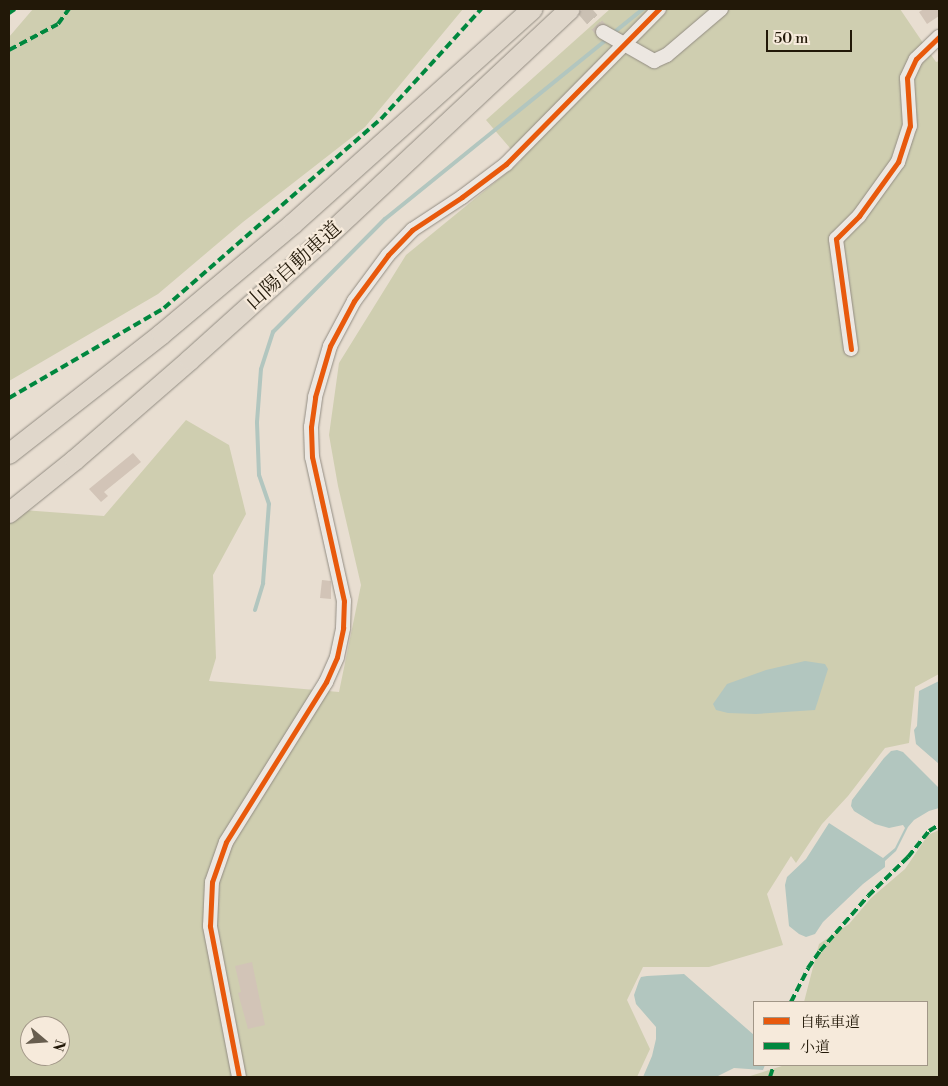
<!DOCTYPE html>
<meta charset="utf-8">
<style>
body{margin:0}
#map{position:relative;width:948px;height:1086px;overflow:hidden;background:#e8ded1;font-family:"Libre Bodoni","Noto Serif JP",serif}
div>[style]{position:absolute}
.green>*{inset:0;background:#cfceb0}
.water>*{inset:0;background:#b2c6bf}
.stream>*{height:4px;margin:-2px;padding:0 2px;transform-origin:2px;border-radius:2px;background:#b2c6bf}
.building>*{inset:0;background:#d2c4b7}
.minor-tunnel>*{height:14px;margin-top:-7px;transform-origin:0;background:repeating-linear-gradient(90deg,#cac0b3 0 14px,transparent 0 21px)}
.roads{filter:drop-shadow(0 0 1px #928c82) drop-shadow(0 0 1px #928c82)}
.minor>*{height:14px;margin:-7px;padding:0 7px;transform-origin:7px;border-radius:7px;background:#ece7e1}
.highway>*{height:20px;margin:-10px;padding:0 10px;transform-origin:10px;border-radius:10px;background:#e0d7cb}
.quiet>*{height:4px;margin-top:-2px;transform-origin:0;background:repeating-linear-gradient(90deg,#00873e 0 8px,transparent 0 12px)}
.cycleway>*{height:5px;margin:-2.5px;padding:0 2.5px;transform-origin:2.5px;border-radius:2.5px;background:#e8590c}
span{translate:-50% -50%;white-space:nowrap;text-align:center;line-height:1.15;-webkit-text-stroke:4.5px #f6eadb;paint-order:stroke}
.street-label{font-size:20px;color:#221808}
.frame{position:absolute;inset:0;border:10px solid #221808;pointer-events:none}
.legend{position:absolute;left:753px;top:1001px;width:175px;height:65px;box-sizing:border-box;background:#f6eadb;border:1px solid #a19687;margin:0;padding:6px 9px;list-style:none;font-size:15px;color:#221808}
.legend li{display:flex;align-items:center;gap:10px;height:25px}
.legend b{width:25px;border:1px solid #a19687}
.north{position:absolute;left:20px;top:1016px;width:50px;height:50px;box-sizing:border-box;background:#f6eadb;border:1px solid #a19687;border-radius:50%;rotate:108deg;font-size:14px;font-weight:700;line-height:20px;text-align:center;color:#221808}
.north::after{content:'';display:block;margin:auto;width:18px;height:22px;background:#675d4e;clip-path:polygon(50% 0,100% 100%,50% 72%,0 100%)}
.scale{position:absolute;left:766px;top:30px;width:86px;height:22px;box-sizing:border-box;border:2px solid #221808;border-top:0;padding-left:6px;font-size:15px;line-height:18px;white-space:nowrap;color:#221808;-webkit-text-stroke:4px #f6eadb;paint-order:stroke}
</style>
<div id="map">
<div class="green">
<div style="clip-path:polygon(33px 9px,463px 9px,365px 127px,243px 222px,158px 294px,9px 381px,9px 37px)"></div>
<div style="clip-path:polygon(evenodd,610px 9px,900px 9px,936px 62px,939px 61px,939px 674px,915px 687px,909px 743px,885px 748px,848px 796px,822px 824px,796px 863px,791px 856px,767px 894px,783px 945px,709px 967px,643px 967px,627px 1000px,650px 1049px,637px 1077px,9px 1077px,9px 509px,104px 516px,186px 420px,229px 445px,246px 514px,213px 575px,216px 658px,209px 681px,339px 692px,361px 585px,338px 486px,329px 435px,339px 363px,406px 255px,521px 161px,486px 120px,610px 9px,30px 1026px,60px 1026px,60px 1056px,30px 1056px,30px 1026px)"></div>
<div style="clip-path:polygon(939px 830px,939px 1077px,747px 1077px,785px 1065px,927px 1065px,927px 1002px,804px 1002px,819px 944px,849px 924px,871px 898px,905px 869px,928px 835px)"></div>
</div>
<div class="water">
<div style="clip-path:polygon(805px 661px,825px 664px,828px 669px,815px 710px,756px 714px,728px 713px,716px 710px,713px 704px,727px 684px,766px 670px)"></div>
<div style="clip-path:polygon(939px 681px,939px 764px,916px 744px,914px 730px,917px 726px,919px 691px)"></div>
<div style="clip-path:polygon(897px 750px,903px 752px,939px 788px,939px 808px,929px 811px,914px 820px,908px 827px,896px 851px,885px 861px,885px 867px,863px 884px,823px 922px,815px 934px,806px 937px,799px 934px,789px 926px,785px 885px,787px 877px,806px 859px,829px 823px,883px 858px,895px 848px,905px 828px,903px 825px,889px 828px,875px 824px,854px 811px,851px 806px,852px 800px,884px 758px,891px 751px)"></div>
<div style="clip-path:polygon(684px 974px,754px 1035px,754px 1065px,765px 1065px,763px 1070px,734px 1068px,716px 1077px,643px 1077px,652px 1056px,656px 1039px,656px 1027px,636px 1004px,634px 995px,639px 981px,641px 977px,647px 976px)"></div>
</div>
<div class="stream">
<div style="left:612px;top:34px;width:40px;rotate:-39deg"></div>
<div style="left:255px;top:610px;width:28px;rotate:-73deg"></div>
<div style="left:263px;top:583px;width:79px;rotate:-85.7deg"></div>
<div style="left:269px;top:504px;width:31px;rotate:-109deg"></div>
<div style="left:259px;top:475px;width:53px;rotate:-92.2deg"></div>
<div style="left:257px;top:422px;width:53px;rotate:-85.7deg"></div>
<div style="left:261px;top:369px;width:39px;rotate:-72deg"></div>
<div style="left:273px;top:332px;width:159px;rotate:-45.3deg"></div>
<div style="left:385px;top:219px;width:286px;rotate:-39deg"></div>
</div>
<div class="building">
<div style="clip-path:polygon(924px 9px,939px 9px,939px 16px,927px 24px,919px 12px)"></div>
<div style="clip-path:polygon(133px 453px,141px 462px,104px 492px,108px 496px,101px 502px,89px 489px)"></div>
<div style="clip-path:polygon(322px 580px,331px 581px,331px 599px,320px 598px)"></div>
<div style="clip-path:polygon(252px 962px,265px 1025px,248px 1029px,238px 993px,241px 992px,235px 966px)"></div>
</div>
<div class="minor-tunnel">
<div style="left:583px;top:9px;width:30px;rotate:49deg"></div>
</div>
<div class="roads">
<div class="minor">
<div style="left:603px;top:32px;width:59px;rotate:29.6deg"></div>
<div style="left:654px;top:61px;width:14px;rotate:-25deg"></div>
<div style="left:667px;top:55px;width:71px;rotate:-40.4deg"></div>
<div style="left:851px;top:349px;width:111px;rotate:-97.8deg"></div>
<div style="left:836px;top:239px;width:33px;rotate:-45deg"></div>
<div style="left:859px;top:216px;width:67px;rotate:-54.2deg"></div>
<div style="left:898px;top:162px;width:38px;rotate:-72deg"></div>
<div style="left:910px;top:126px;width:48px;rotate:-93.6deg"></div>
<div style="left:907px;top:78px;width:21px;rotate:-65deg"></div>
<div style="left:916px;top:59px;width:32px;rotate:-44deg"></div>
<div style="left:239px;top:1077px;width:154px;rotate:-100.9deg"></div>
<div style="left:210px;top:926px;width:44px;rotate:-87.4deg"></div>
<div style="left:212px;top:882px;width:42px;rotate:-70.7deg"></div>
<div style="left:226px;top:842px;width:189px;rotate:-58deg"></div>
<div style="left:326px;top:682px;width:27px;rotate:-66deg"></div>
<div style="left:337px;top:657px;width:30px;rotate:-78deg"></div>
<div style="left:343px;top:628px;width:27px;rotate:-88deg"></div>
<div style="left:344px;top:601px;width:148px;rotate:-102.5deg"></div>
<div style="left:312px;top:457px;width:30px;rotate:-92deg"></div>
<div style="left:311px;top:427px;width:30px;rotate:-82deg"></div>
<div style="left:315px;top:397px;width:53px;rotate:-73.6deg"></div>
<div style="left:330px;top:346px;width:51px;rotate:-61.9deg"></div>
<div style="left:354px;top:301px;width:57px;rotate:-53.5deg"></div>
<div style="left:388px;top:255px;width:35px;rotate:-46deg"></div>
<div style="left:412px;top:230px;width:60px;rotate:-33.4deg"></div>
<div style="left:462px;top:197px;width:55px;rotate:-36.9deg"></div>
<div style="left:506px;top:164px;width:218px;rotate:-45.4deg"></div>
</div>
<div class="highway">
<div style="left:9px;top:454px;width:194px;rotate:-38.1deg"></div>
<div style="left:162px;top:334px;width:171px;rotate:-40deg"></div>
<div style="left:293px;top:224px;width:322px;rotate:-41.9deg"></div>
<div style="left:9px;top:513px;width:85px;rotate:-38.8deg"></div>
<div style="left:75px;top:460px;width:152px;rotate:-41deg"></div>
<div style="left:190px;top:360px;width:175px;rotate:-42deg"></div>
<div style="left:320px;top:243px;width:342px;rotate:-43.1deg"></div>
</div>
</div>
<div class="quiet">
<div style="left:9px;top:13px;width:7px;rotate:-34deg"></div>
<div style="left:9px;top:50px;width:55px;rotate:-28deg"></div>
<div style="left:58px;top:24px;width:19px;rotate:-54deg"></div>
<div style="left:9px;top:398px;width:179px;rotate:-30.1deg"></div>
<div style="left:164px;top:308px;width:288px;rotate:-41.1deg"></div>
<div style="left:381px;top:119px;width:149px;rotate:-47.7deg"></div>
<div style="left:791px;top:1002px;width:38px;rotate:-63deg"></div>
<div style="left:808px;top:968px;width:21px;rotate:-55deg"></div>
<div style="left:820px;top:951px;width:73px;rotate:-48.9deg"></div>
<div style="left:868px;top:896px;width:56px;rotate:-44.3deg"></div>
<div style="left:908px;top:857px;width:33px;rotate:-51deg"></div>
<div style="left:929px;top:831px;width:12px;rotate:-31deg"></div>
<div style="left:770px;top:1077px;width:13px;rotate:-72deg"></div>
</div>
<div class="cycleway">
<div style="left:851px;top:349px;width:111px;rotate:-97.8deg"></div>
<div style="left:836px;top:239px;width:33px;rotate:-45deg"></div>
<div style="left:859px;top:216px;width:67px;rotate:-54.2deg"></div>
<div style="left:898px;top:162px;width:38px;rotate:-72deg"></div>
<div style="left:910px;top:126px;width:48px;rotate:-93.6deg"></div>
<div style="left:907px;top:78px;width:21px;rotate:-65deg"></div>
<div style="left:916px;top:59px;width:32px;rotate:-44deg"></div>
<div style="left:239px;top:1077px;width:154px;rotate:-100.9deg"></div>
<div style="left:210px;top:926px;width:44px;rotate:-87.4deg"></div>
<div style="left:212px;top:882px;width:42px;rotate:-70.7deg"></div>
<div style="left:226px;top:842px;width:189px;rotate:-58deg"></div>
<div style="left:326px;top:682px;width:27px;rotate:-66deg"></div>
<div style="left:337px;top:657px;width:30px;rotate:-78deg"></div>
<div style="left:343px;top:628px;width:27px;rotate:-88deg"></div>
<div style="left:344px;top:601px;width:148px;rotate:-102.5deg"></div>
<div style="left:312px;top:457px;width:30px;rotate:-92deg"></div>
<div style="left:311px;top:427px;width:30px;rotate:-82deg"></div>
<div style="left:315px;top:397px;width:53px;rotate:-73.6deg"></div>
<div style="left:330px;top:346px;width:51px;rotate:-61.9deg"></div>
<div style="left:354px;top:301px;width:57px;rotate:-53.5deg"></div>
<div style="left:388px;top:255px;width:35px;rotate:-46deg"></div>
<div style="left:412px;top:230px;width:60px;rotate:-33.4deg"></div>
<div style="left:462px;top:197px;width:55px;rotate:-36.9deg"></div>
<div style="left:506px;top:164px;width:218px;rotate:-45.4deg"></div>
</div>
<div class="street-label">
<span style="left:294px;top:266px;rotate:-42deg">山陽自動車道</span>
</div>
<div class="frame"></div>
<ul class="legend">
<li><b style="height:6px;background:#e8590c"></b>自転車道</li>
<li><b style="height:6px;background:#00873e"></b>小道</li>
</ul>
<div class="north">N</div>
<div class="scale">50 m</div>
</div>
